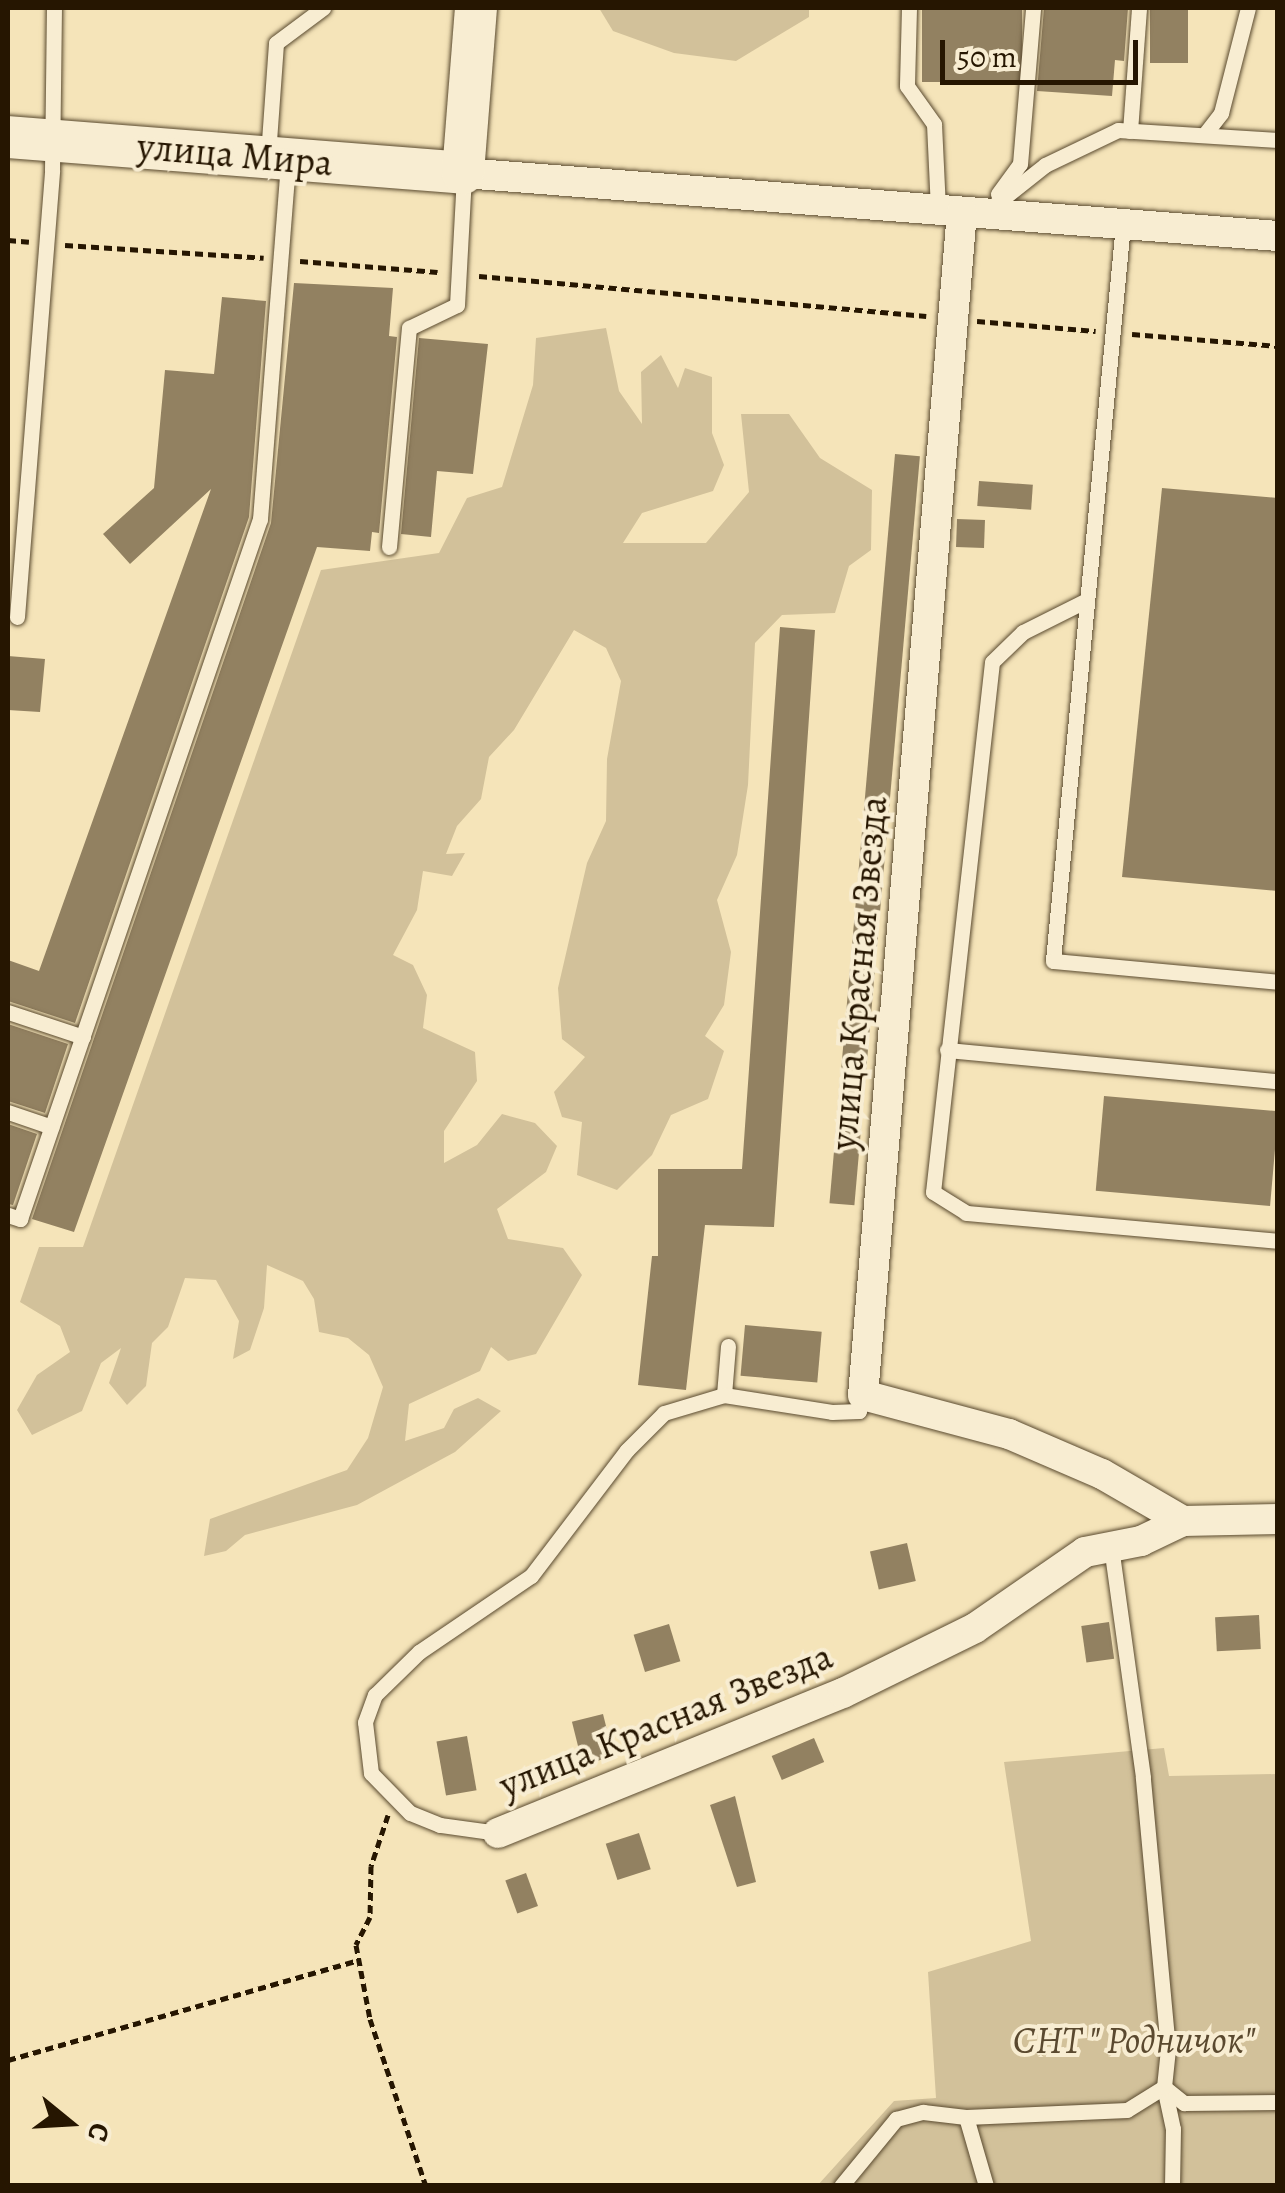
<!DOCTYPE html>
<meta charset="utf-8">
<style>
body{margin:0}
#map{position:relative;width:1285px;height:2193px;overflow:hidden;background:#f5e4b9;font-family:Alegreya,serif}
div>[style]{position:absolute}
.green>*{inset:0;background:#d2c19a}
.building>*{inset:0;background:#928161;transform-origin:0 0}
.path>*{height:5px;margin-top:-2.5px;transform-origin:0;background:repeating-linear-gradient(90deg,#261601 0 8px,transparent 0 13px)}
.roads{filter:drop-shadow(0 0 2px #5a4a2f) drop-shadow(0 0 2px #5a4a2f)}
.lane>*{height:15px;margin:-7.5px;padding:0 7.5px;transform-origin:7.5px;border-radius:7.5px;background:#f8edd2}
.street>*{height:30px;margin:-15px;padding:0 15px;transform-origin:15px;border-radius:15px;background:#f8edd2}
.secondary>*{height:42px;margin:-21px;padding:0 21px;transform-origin:21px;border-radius:21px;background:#f8edd2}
span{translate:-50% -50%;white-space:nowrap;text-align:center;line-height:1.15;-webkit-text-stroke:8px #f8edd2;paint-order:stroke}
.street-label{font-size:38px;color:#261601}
.park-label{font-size:38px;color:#5a492f;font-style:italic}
.frame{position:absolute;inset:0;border:10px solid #261601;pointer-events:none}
.north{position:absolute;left:20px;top:2073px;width:100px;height:100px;-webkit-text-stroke:8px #f8edd2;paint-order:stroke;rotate:108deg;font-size:28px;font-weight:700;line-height:40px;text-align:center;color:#261601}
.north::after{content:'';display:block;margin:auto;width:35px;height:45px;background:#261601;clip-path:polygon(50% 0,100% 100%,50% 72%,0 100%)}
.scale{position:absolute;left:940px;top:40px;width:198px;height:45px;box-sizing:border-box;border:5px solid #261601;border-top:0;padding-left:12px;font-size:30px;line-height:35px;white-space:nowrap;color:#261601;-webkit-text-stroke:8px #f8edd2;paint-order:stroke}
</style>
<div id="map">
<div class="green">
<div style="clip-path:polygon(599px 8px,809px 8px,809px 17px,736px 61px,674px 53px,613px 31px)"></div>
<div style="clip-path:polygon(606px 328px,619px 391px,642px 424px,641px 372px,661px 355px,678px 388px,685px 368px,712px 377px,712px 433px,724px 465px,713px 491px,642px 513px,623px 543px,706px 543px,749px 492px,741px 414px,789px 414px,820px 458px,872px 490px,871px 550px,849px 566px,835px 613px,782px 615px,755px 643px,748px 785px,737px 855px,717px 900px,731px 952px,724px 1005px,705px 1036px,724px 1051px,708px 1099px,671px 1115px,652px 1155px,617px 1190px,577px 1175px,582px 1122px,562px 1117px,554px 1092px,585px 1057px,562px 1039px,558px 988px,587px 863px,606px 821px,607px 759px,621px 681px,606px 648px,574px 630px,514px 730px,489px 757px,481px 799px,457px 826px,446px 854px,465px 853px,452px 876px,423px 871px,417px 910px,393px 955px,413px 965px,427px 995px,423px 1028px,475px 1052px,477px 1081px,444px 1131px,444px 1163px,477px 1145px,502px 1114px,535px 1123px,557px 1146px,546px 1172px,497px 1209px,508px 1239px,563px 1248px,582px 1275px,536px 1354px,508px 1361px,491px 1347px,480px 1371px,409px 1404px,405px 1441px,444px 1428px,454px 1409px,478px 1398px,501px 1411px,455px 1452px,357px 1505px,245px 1535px,226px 1551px,204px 1556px,210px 1519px,347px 1470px,368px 1438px,383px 1387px,369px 1355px,348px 1338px,319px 1332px,314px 1299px,303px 1281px,267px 1265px,264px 1308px,250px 1350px,233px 1359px,239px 1321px,216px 1280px,185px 1278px,168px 1327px,152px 1343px,146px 1386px,127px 1405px,109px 1383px,121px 1348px,101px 1363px,82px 1411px,32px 1435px,17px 1410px,37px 1375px,70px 1352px,60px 1326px,20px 1302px,39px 1247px,83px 1247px,321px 570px,439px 553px,467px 498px,502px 487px,533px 385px,536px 338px)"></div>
<div style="clip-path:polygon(1164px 1748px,1169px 1776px,1277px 1774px,1277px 2185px,817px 2186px,894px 2101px,936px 2098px,928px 1972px,1031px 1941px,1004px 1762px)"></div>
</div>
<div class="building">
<div style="left:922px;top:8px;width:100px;height:74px"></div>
<div style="clip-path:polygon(1044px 8px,1128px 8px,1124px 61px,1115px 60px,1112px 96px,1037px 91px)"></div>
<div style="left:1150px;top:8px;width:38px;height:55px"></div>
<div style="clip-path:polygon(294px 283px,393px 288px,389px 336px,397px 337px,379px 533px,372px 532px,370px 551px,317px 547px,74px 1232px,32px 1219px,271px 523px)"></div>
<div style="clip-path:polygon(222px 297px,266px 301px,249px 517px,75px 1023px,8px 1001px,8px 960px,39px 971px,211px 489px,130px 564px,103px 534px,154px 488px,165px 370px,214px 374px)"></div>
<div style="clip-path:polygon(419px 338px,488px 344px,473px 474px,437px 471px,431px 537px,401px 534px)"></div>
<div style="left:895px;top:454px;width:25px;height:752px;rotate:5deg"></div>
<div style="left:979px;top:481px;width:54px;height:25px;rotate:4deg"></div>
<div style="clip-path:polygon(1162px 488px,1278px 498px,1278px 891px,1122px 877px)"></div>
<div style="left:957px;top:519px;width:28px;height:28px;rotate:2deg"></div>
<div style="clip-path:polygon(780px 627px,815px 630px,774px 1227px,705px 1225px,686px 1390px,638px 1385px,652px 1256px,658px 1256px,658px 1169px,742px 1169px)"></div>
<div style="clip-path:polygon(8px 656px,45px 659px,40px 712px,8px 710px)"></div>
<div style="clip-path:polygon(8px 1024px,68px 1044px,45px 1113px,8px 1101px)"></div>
<div style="left:1104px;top:1096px;width:175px;height:95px;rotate:5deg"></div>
<div style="clip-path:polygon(8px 1124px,37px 1134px,13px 1205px,8px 1204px)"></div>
<div style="left:745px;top:1325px;width:77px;height:51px;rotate:5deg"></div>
<div style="left:907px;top:1543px;width:39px;height:38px;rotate:77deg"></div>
<div style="left:1259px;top:1615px;width:34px;height:44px;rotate:87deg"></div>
<div style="left:1109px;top:1622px;width:37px;height:28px;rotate:82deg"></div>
<div style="left:669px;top:1624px;width:39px;height:37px;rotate:73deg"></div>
<div style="left:603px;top:1714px;width:44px;height:32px;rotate:76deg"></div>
<div style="left:467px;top:1736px;width:55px;height:31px;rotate:80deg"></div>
<div style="left:814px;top:1738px;width:26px;height:46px;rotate:67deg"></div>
<div style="clip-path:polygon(735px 1796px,756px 1882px,737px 1887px,710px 1805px)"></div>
<div style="left:639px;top:1833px;width:38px;height:35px;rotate:72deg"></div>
<div style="left:526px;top:1873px;width:35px;height:22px;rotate:70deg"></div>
</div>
<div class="path">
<div style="left:8px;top:240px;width:21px;rotate:5deg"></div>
<div style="left:65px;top:245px;width:199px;rotate:3.7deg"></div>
<div style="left:300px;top:261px;width:138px;rotate:4.6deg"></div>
<div style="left:479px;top:276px;width:449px;rotate:5.1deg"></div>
<div style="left:977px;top:321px;width:119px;rotate:4.8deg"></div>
<div style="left:1132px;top:334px;width:146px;rotate:4.7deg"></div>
<div style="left:388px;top:1815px;width:54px;rotate:108.4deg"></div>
<div style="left:371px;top:1866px;width:51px;rotate:91.1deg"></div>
<div style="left:370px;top:1917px;width:31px;rotate:117deg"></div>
<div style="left:356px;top:1945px;width:75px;rotate:79.3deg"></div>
<div style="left:370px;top:2019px;width:176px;rotate:71.5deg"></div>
<div style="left:8px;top:2060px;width:364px;rotate:-15.9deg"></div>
</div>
<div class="roads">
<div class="lane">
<div style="left:909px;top:8px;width:78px;rotate:91.5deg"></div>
<div style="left:907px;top:86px;width:47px;rotate:54.6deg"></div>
<div style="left:934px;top:124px;width:86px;rotate:87.3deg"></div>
<div style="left:1130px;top:131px;width:123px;rotate:-85.8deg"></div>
<div style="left:1204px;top:135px;width:28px;rotate:-52deg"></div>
<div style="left:1221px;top:113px;width:108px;rotate:-75.6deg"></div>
<div style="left:268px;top:155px;width:112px;rotate:-85.9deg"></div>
<div style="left:276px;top:43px;width:59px;rotate:-36.7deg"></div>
<div style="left:998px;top:194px;width:37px;rotate:-54deg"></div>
<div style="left:1020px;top:164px;width:157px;rotate:-85.2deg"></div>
<div style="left:987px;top:211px;width:74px;rotate:-38.4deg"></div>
<div style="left:1045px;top:165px;width:81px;rotate:-25.6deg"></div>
<div style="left:1118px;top:130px;width:160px;rotate:3.6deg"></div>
<div style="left:1123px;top:224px;width:740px;rotate:95.43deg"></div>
<div style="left:1053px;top:961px;width:226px;rotate:5.3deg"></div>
<div style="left:389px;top:547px;width:220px;rotate:-84.8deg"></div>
<div style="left:409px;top:328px;width:53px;rotate:-25.6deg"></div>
<div style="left:457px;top:305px;width:128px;rotate:-86.9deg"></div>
<div style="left:1087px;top:600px;width:72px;rotate:153.4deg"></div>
<div style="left:1023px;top:632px;width:43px;rotate:135.9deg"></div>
<div style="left:992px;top:662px;width:533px;rotate:96.35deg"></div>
<div style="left:933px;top:1192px;width:39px;rotate:32deg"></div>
<div style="left:966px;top:1213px;width:313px;rotate:5.1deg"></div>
<div style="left:17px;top:617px;width:448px;rotate:-85.5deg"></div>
<div style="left:52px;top:170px;width:162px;rotate:-89.3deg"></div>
<div style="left:8px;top:1012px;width:79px;rotate:18.4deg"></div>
<div style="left:947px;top:1050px;width:332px;rotate:5.4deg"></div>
<div style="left:8px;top:1112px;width:46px;rotate:18.8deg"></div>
<div style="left:8px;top:1215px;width:13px;rotate:18deg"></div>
<div style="left:20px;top:1219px;width:740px;rotate:-71.08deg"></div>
<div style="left:260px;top:519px;width:357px;rotate:-85.5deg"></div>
<div style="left:728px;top:1346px;width:49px;rotate:94.7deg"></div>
<div style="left:724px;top:1395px;width:109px;rotate:8.9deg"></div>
<div style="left:832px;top:1412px;width:27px;rotate:-2deg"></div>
<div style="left:859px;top:1411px;width:16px;rotate:-76deg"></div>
<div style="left:498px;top:1833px;width:59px;rotate:-172.1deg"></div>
<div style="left:440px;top:1825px;width:32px;rotate:-158deg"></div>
<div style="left:410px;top:1813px;width:56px;rotate:-134.3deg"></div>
<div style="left:371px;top:1773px;width:51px;rotate:-96.7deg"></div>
<div style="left:365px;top:1722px;width:29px;rotate:-70deg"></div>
<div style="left:375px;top:1695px;width:62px;rotate:-44.3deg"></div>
<div style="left:419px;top:1652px;width:135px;rotate:-34.2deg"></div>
<div style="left:531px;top:1576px;width:158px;rotate:-52.7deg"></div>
<div style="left:627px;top:1450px;width:52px;rotate:-45deg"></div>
<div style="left:664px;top:1413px;width:63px;rotate:-16.7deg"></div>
<div style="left:1164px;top:2087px;width:26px;rotate:39deg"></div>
<div style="left:1184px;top:2103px;width:94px;rotate:-0.6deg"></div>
<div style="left:1164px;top:2087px;width:43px;rotate:77.9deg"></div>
<div style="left:1173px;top:2129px;width:57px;rotate:91deg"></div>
<div style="left:966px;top:2117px;width:72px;rotate:73.8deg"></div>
<div style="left:841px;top:2186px;width:87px;rotate:-50.6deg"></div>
<div style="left:896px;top:2119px;width:28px;rotate:-15deg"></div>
<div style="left:923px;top:2112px;width:43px;rotate:6.6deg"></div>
<div style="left:966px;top:2117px;width:161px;rotate:-2.5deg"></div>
<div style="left:1127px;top:2110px;width:44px;rotate:-31.9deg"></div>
<div style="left:1164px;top:2087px;width:38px;rotate:-84deg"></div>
<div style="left:1168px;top:2049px;width:273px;rotate:-95.3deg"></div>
<div style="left:1143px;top:1777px;width:232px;rotate:-97.9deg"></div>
</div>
<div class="street">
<div style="left:463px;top:173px;width:817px;rotate:4.42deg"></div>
<div style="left:962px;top:212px;width:1187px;rotate:94.78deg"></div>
<div style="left:863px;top:1395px;width:151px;rotate:15deg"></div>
<div style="left:1009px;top:1434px;width:101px;rotate:23.3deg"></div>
<div style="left:1102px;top:1474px;width:94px;rotate:30.1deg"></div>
<div style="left:1183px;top:1521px;width:95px;rotate:-1.2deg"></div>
<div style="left:498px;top:1833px;width:372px;rotate:-22.1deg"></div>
<div style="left:843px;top:1693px;width:147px;rotate:-26.2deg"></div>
<div style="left:975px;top:1628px;width:134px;rotate:-34.6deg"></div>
<div style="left:1085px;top:1552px;width:57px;rotate:-11.1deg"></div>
<div style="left:1141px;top:1541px;width:47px;rotate:-25.5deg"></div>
</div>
<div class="secondary">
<div style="left:8px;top:137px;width:456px;rotate:4.5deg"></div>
<div style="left:463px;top:173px;width:166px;rotate:-85.5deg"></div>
</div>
</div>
<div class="street-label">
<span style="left:235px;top:155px;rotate:5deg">улица Мира</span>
<span style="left:859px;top:973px;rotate:-85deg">улица Красная Звезда</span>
<span style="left:666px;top:1721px;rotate:-22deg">улица Красная Звезда</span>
</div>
<div class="park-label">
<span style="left:1134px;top:2041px">СНТ " Родничок"</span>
</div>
<div class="frame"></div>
<div class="north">С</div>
<div class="scale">50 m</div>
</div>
